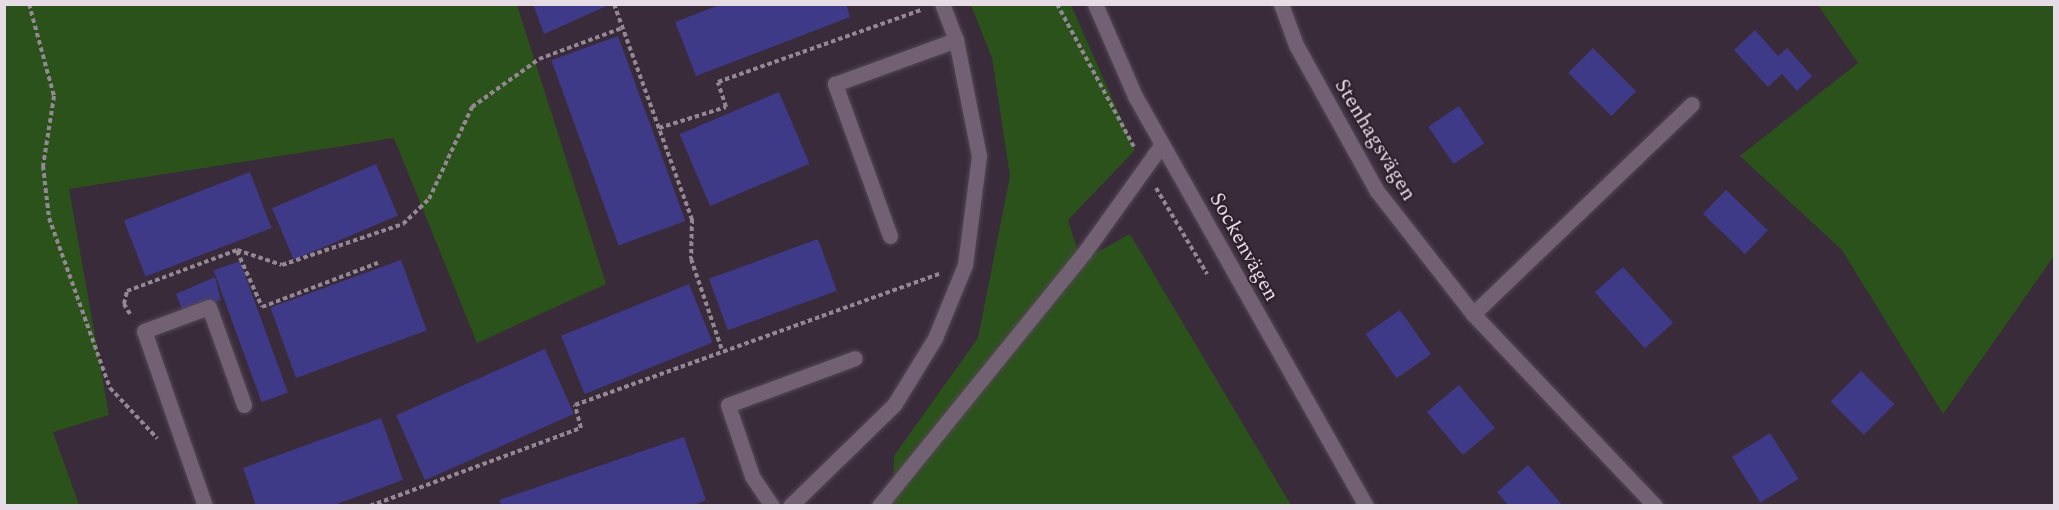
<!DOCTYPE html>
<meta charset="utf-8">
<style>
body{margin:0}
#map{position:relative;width:2059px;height:510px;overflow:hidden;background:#392b3a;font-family:Spectral,serif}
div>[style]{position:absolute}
.green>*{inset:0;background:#2b521a}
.building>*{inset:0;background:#3f3a87;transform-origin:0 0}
.path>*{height:4px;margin-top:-2px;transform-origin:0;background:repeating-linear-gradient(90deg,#938893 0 4.5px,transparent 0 7.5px)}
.roads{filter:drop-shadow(0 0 2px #534754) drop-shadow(0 0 2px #534754)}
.service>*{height:15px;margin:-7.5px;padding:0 7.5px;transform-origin:7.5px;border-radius:7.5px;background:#716172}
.minor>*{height:15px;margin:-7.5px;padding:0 7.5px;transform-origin:7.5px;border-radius:7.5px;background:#716172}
.tertiary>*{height:15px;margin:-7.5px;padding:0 7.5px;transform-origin:7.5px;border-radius:7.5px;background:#716172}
span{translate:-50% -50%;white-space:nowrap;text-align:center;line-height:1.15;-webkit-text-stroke:4.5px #2f212f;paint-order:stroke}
.street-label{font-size:21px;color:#e5dce5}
.frame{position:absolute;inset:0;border:6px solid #e5dce5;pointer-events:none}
</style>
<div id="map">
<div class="green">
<div style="clip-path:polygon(4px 5px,517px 5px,606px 284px,477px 343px,394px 138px,69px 189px,109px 415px,53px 432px,79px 505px,5px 505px)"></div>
<div style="clip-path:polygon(971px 5px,1071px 5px,1135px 150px,1068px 220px,1081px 261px,1130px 234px,1291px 505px,892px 506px,894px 456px,978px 338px,1010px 176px,992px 58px)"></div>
<div style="clip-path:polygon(1818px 5px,2054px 5px,2054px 256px,1943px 414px,1842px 250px,1740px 156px,1858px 63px)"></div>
</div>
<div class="building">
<div style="clip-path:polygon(533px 4px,611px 4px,544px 34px)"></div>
<div style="clip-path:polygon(722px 4px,846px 4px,850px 17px,696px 76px,675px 22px)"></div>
<div style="clip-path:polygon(1755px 30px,1778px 56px,1787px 48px,1812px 76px,1797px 91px,1782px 74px,1768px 87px,1734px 50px)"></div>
<div style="left:618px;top:36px;width:197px;height:71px;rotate:70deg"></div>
<div style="left:1593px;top:48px;width:61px;height:35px;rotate:45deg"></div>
<div style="left:779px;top:92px;width:78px;height:108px;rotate:67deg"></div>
<div style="left:1459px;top:106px;width:45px;height:37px;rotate:56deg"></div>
<div style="left:376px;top:164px;width:56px;height:113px;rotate:67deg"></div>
<div style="left:250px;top:172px;width:60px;height:135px;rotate:69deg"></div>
<div style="left:1726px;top:190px;width:58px;height:33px;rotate:44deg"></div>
<div style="left:818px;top:239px;width:55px;height:116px;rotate:70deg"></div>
<div style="left:401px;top:260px;width:75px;height:139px;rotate:70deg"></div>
<div style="left:240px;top:261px;width:140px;height:28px;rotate:70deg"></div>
<div style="left:1623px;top:267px;width:75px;height:38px;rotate:48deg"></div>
<div style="clip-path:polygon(215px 277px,221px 300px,184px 314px,176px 294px)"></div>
<div style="left:689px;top:284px;width:63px;height:138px;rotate:68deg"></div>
<div style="left:1400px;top:310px;width:54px;height:42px;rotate:55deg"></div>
<div style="left:545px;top:349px;width:71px;height:163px;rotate:66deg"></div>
<div style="left:1861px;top:371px;width:47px;height:43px;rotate:45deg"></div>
<div style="left:1459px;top:385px;width:56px;height:42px;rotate:50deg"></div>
<div style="clip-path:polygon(381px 418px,403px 480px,331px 506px,256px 506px,243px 468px)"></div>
<div style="left:1770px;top:433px;width:54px;height:45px;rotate:58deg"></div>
<div style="clip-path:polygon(684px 437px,706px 500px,692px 506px,502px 506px,499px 500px)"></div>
<div style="clip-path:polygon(1528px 465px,1563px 506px,1509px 506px,1497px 492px)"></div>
</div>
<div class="path">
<div style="left:29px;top:4px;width:95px;rotate:74.8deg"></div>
<div style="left:54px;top:96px;width:71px;rotate:98.9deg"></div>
<div style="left:43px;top:166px;width:52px;rotate:83.4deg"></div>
<div style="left:49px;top:218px;width:181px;rotate:70.3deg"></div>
<div style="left:110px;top:388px;width:69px;rotate:46.8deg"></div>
<div style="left:614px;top:4px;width:229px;rotate:70.1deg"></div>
<div style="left:692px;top:219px;width:40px;rotate:91.4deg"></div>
<div style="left:691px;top:259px;width:96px;rotate:71.2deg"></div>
<div style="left:1057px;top:4px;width:162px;rotate:61.7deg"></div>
<div style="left:659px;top:128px;width:70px;rotate:-17.4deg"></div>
<div style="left:726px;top:107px;width:26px;rotate:-108deg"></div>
<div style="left:718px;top:82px;width:215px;rotate:-19.5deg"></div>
<div style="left:1156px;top:188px;width:100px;rotate:59.3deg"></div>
<div style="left:237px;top:251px;width:61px;rotate:65.9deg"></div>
<div style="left:262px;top:307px;width:124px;rotate:-20.8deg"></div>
<div style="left:130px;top:314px;width:12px;rotate:-121deg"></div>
<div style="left:124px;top:304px;width:13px;rotate:-77deg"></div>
<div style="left:127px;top:291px;width:117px;rotate:-20.4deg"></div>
<div style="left:237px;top:250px;width:47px;rotate:18.4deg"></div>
<div style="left:282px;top:265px;width:128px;rotate:-18.7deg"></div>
<div style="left:403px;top:224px;width:36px;rotate:-44deg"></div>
<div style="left:429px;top:199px;width:102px;rotate:-64.9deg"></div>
<div style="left:472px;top:107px;width:82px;rotate:-35.6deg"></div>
<div style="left:539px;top:59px;width:89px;rotate:-20.5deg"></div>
<div style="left:370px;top:506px;width:225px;rotate:-20.3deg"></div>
<div style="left:581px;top:428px;width:24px;rotate:-105deg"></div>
<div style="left:575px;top:405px;width:387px;rotate:-19.8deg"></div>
</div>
<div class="roads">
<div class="service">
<div style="left:890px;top:236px;width:162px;rotate:-109.9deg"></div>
<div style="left:835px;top:84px;width:129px;rotate:-20deg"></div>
<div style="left:772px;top:506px;width:36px;rotate:-124deg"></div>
<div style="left:752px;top:476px;width:75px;rotate:-108.7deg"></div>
<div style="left:728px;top:405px;width:135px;rotate:-20.3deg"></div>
<div style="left:879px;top:506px;width:326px;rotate:-51deg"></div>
<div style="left:1084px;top:253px;width:134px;rotate:-54.4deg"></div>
</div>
<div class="minor">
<div style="left:1281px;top:4px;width:44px;rotate:69.9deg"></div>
<div style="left:1296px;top:45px;width:167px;rotate:61deg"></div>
<div style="left:1377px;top:191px;width:156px;rotate:52deg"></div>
<div style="left:1473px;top:314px;width:265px;rotate:46.5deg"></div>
<div style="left:1473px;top:314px;width:303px;rotate:-43.8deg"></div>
<div style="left:205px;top:506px;width:185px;rotate:-109.2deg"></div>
<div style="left:144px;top:331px;width:69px;rotate:-20.3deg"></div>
<div style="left:209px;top:307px;width:104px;rotate:70.3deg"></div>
<div style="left:790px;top:506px;width:145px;rotate:-44.2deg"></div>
<div style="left:894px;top:405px;width:79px;rotate:-58.5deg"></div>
<div style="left:935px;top:338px;width:79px;rotate:-67.7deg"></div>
<div style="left:965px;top:265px;width:110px;rotate:-82.7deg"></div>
<div style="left:979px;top:156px;width:118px;rotate:-101.2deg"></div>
<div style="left:956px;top:40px;width:39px;rotate:-111deg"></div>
</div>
<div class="tertiary">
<div style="left:1095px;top:4px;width:100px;rotate:66.5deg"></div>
<div style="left:1135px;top:96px;width:471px;rotate:60.6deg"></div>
</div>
</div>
<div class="street-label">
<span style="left:1375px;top:140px;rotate:59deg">Stenhagsvägen</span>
<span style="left:1244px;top:247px;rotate:61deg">Sockenvägen</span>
</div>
<div class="frame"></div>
</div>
